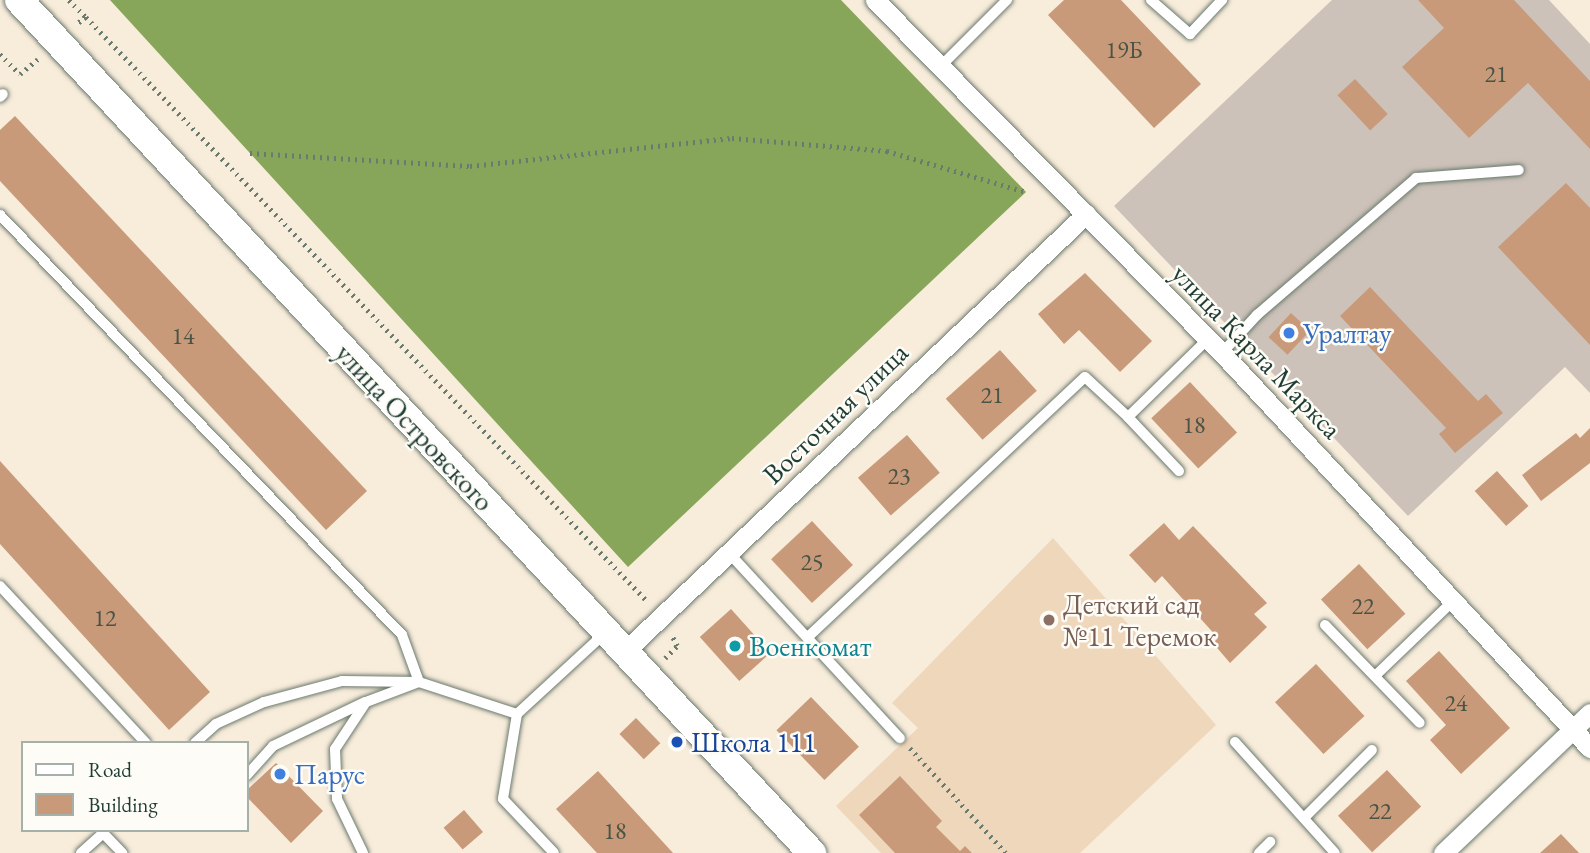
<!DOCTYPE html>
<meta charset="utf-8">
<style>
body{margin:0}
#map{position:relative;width:1590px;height:853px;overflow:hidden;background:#f8ecdb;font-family:"EB Garamond",serif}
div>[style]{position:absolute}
.built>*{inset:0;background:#eed7bb}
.industrial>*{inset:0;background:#ccc2b9}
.forest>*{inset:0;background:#87a65a}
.building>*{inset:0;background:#c89a7a;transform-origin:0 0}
.path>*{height:4.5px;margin-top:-2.25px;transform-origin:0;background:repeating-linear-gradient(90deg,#6b7a6e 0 2px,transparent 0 7px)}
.roads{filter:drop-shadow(0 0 2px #6b7a6e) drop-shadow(0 0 2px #6b7a6e)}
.lane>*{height:10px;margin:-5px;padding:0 5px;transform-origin:5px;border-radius:5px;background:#fff}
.street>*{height:19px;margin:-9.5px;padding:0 9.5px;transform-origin:9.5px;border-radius:9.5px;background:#fff}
.secondary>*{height:28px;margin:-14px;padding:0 14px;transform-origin:14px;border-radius:14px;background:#fff}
.dots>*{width:19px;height:19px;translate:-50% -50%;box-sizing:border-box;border:4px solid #fdfcf7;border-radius:50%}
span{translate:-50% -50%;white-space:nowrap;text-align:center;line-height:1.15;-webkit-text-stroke:5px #fdfcf7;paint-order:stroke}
.number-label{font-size:24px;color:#495446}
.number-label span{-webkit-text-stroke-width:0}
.shop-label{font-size:28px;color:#366cbe}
.left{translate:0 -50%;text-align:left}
.street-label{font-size:28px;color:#1f3d34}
.education-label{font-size:28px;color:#785e54}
.culture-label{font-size:28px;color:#0d838f}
.transit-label{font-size:28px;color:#164399}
.legend{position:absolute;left:21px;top:741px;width:228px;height:91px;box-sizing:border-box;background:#fdfcf7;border:2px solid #a4b0a9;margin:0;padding:9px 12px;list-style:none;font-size:21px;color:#1f3d34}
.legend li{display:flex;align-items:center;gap:14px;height:35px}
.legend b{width:35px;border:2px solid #a4b0a9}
</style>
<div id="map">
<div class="built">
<div style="clip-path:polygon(1053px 538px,1216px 725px,1080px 853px,881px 853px,836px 806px,918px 728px,892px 703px)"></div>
</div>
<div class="industrial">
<div style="clip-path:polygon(1332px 0,1549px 0,1590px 44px,1590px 393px,1565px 367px,1408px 516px,1114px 206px)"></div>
</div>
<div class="forest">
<div style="clip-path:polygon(110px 0,841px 0,1026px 192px,628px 567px)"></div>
</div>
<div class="building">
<div style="clip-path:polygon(1064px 0,1121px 0,1201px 84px,1154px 128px,1048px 15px)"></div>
<div style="clip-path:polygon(1418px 0,1514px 0,1590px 81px,1590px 149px,1528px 83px,1469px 138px,1402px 67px,1444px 28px)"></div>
<div style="left:1355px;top:79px;width:48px;height:24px;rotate:47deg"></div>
<div style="clip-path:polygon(15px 116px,367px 491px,326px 530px,0 181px,0 130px)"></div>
<div style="clip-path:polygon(1566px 183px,1590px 208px,1590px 345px,1498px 247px)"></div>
<div style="clip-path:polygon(1085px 273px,1152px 341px,1120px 372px,1079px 330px,1064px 344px,1038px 314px)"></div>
<div style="clip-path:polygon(1370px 287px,1478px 401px,1486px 394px,1503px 413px,1455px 453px,1439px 434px,1446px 428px,1340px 316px)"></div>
<div style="left:1291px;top:313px;width:26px;height:33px;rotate:43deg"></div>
<div style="left:1000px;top:350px;width:55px;height:73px;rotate:48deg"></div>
<div style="left:1190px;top:382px;width:69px;height:53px;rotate:47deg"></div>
<div style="clip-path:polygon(1590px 428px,1590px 463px,1541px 501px,1522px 475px,1576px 433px,1580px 438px)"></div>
<div style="left:907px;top:435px;width:50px;height:65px;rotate:49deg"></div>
<div style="clip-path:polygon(0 461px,210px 692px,169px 730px,0 544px)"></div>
<div style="left:1497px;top:471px;width:47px;height:30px;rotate:48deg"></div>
<div style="left:812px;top:521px;width:60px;height:56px;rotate:47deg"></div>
<div style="clip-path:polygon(1164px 523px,1179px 540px,1193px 526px,1267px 603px,1254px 614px,1267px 627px,1230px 663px,1213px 643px,1218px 638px,1162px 576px,1155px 583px,1129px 555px)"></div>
<div style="left:1359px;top:564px;width:68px;height:52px;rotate:47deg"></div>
<div style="left:731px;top:609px;width:59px;height:42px;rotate:48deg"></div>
<div style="clip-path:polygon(1439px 651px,1510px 728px,1461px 774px,1430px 740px,1446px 725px,1406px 681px)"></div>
<div style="left:1316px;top:664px;width:71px;height:56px;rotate:47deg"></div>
<div style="left:811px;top:697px;width:69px;height:48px;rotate:46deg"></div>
<div style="left:636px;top:718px;width:35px;height:23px;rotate:46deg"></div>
<div style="clip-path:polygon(276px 763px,323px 811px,291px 843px,247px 797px,247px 790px)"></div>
<div style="left:1387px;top:770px;width:50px;height:67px;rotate:47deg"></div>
<div style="clip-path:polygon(598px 771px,673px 853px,597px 853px,556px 809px)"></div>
<div style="clip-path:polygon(900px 776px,942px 821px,936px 827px,960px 851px,965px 846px,972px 853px,895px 853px,859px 815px)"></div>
<div style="left:464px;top:810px;width:29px;height:27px;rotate:49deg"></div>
<div style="clip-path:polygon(1561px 834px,1579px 853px,1540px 853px)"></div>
</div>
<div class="path">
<div style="left:69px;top:0;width:24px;rotate:45deg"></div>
<div style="left:86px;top:17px;width:13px;rotate:141deg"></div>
<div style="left:86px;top:17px;width:811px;rotate:46.15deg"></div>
<div style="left:0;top:54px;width:28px;rotate:45deg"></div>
<div style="left:20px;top:74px;width:23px;rotate:-40deg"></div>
<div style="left:250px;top:153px;width:220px;rotate:3.4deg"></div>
<div style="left:470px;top:166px;width:263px;rotate:-6.1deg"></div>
<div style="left:732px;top:138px;width:156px;rotate:4.8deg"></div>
<div style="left:887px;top:151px;width:145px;rotate:16.4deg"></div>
<div style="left:665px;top:658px;width:17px;rotate:-45deg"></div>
<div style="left:677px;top:646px;width:13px;rotate:-117deg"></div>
<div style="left:910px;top:748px;width:142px;rotate:47.6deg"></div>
</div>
<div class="roads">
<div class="lane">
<div style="left:1151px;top:0;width:52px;rotate:41.1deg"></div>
<div style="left:1190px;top:34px;width:47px;rotate:-46.7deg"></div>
<div style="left:940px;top:67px;width:95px;rotate:-45deg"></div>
<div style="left:0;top:97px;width:4px;rotate:-45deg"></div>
<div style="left:0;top:215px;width:581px;rotate:46.25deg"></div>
<div style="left:402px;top:635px;width:50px;rotate:70.1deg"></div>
<div style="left:419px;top:682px;width:77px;rotate:-179.3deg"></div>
<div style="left:342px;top:681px;width:81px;rotate:164.9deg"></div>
<div style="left:264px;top:702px;width:53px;rotate:155.4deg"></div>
<div style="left:216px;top:724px;width:28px;rotate:138deg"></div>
<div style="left:1222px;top:353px;width:52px;rotate:-47.4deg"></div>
<div style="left:1257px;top:315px;width:210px;rotate:-40.7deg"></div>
<div style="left:1416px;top:178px;width:103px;rotate:-4.4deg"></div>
<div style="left:1179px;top:471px;width:74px;rotate:-133.4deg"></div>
<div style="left:1128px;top:417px;width:112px;rotate:-44.3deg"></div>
<div style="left:729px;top:553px;width:252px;rotate:47.3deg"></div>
<div style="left:0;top:586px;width:214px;rotate:47.1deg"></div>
<div style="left:1325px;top:625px;width:136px;rotate:45.9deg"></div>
<div style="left:809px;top:636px;width:378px;rotate:-43.2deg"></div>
<div style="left:1085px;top:377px;width:59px;rotate:42.9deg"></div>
<div style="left:1375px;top:676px;width:107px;rotate:-43.9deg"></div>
<div style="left:517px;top:714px;width:118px;rotate:-42.6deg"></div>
<div style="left:1235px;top:742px;width:149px;rotate:48deg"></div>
<div style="left:247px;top:775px;width:39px;rotate:-48deg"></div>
<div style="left:273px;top:746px;width:102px;rotate:-25.6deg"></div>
<div style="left:1304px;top:818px;width:96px;rotate:-45deg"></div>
<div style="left:81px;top:853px;width:30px;rotate:-42deg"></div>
<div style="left:103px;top:833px;width:28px;rotate:46deg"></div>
<div style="left:363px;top:853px;width:60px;rotate:-115.7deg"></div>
<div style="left:337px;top:799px;width:50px;rotate:-92.3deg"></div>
<div style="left:335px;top:749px;width:56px;rotate:-56.6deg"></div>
<div style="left:366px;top:702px;width:57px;rotate:-20.7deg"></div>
<div style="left:419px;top:682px;width:103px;rotate:18.1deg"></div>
<div style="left:517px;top:714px;width:86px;rotate:99.4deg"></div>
<div style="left:503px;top:799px;width:74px;rotate:46.6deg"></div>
<div style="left:1259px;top:853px;width:16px;rotate:-45deg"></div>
</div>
<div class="street">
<div style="left:875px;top:0;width:495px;rotate:45.5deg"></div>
<div style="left:1222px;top:353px;width:540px;rotate:47.03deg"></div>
<div style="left:623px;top:653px;width:638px;rotate:-43.48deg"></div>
<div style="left:1443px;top:853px;width:203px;rotate:-43.6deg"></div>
</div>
<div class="secondary">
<div style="left:19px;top:0;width:1165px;rotate:47.09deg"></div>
</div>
</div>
<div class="dots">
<div style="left:1289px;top:333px;background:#3f7fe0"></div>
<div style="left:1049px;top:620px;background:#8d6e63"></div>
<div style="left:735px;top:646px;background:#0f9aa8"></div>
<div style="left:677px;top:742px;background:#1a4fb4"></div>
<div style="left:280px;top:774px;background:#3f7fe0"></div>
</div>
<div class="number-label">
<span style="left:1124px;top:50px">19Б</span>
<span style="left:1496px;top:74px">21</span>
<span style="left:183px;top:336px">14</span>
<span style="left:992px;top:395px">21</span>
<span style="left:1194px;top:425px">18</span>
<span style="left:899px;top:476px">23</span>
<span style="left:812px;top:562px">25</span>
<span style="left:1363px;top:606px">22</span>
<span style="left:105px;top:618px">12</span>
<span style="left:1456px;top:703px">24</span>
<span style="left:1380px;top:811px">22</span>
<span style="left:615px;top:831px">18</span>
</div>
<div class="shop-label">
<span class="left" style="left:1303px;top:333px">Уралтау</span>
<span class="left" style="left:294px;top:774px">Парус</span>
</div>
<div class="street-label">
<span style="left:1257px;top:351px;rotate:46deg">улица Карла Маркса</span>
<span style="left:835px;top:413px;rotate:-44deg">Восточная улица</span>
<span style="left:415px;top:427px;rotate:47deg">улица Островского</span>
</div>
<div class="education-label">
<span class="left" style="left:1063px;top:620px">Детский сад<br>№11 Теремок</span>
</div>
<div class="culture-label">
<span class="left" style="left:749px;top:646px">Военкомат</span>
</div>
<div class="transit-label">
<span class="left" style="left:691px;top:742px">Школа 111</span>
</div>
<ul class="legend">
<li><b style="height:9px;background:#fff"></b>Road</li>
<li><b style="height:19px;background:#c89a7a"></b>Building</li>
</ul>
</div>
